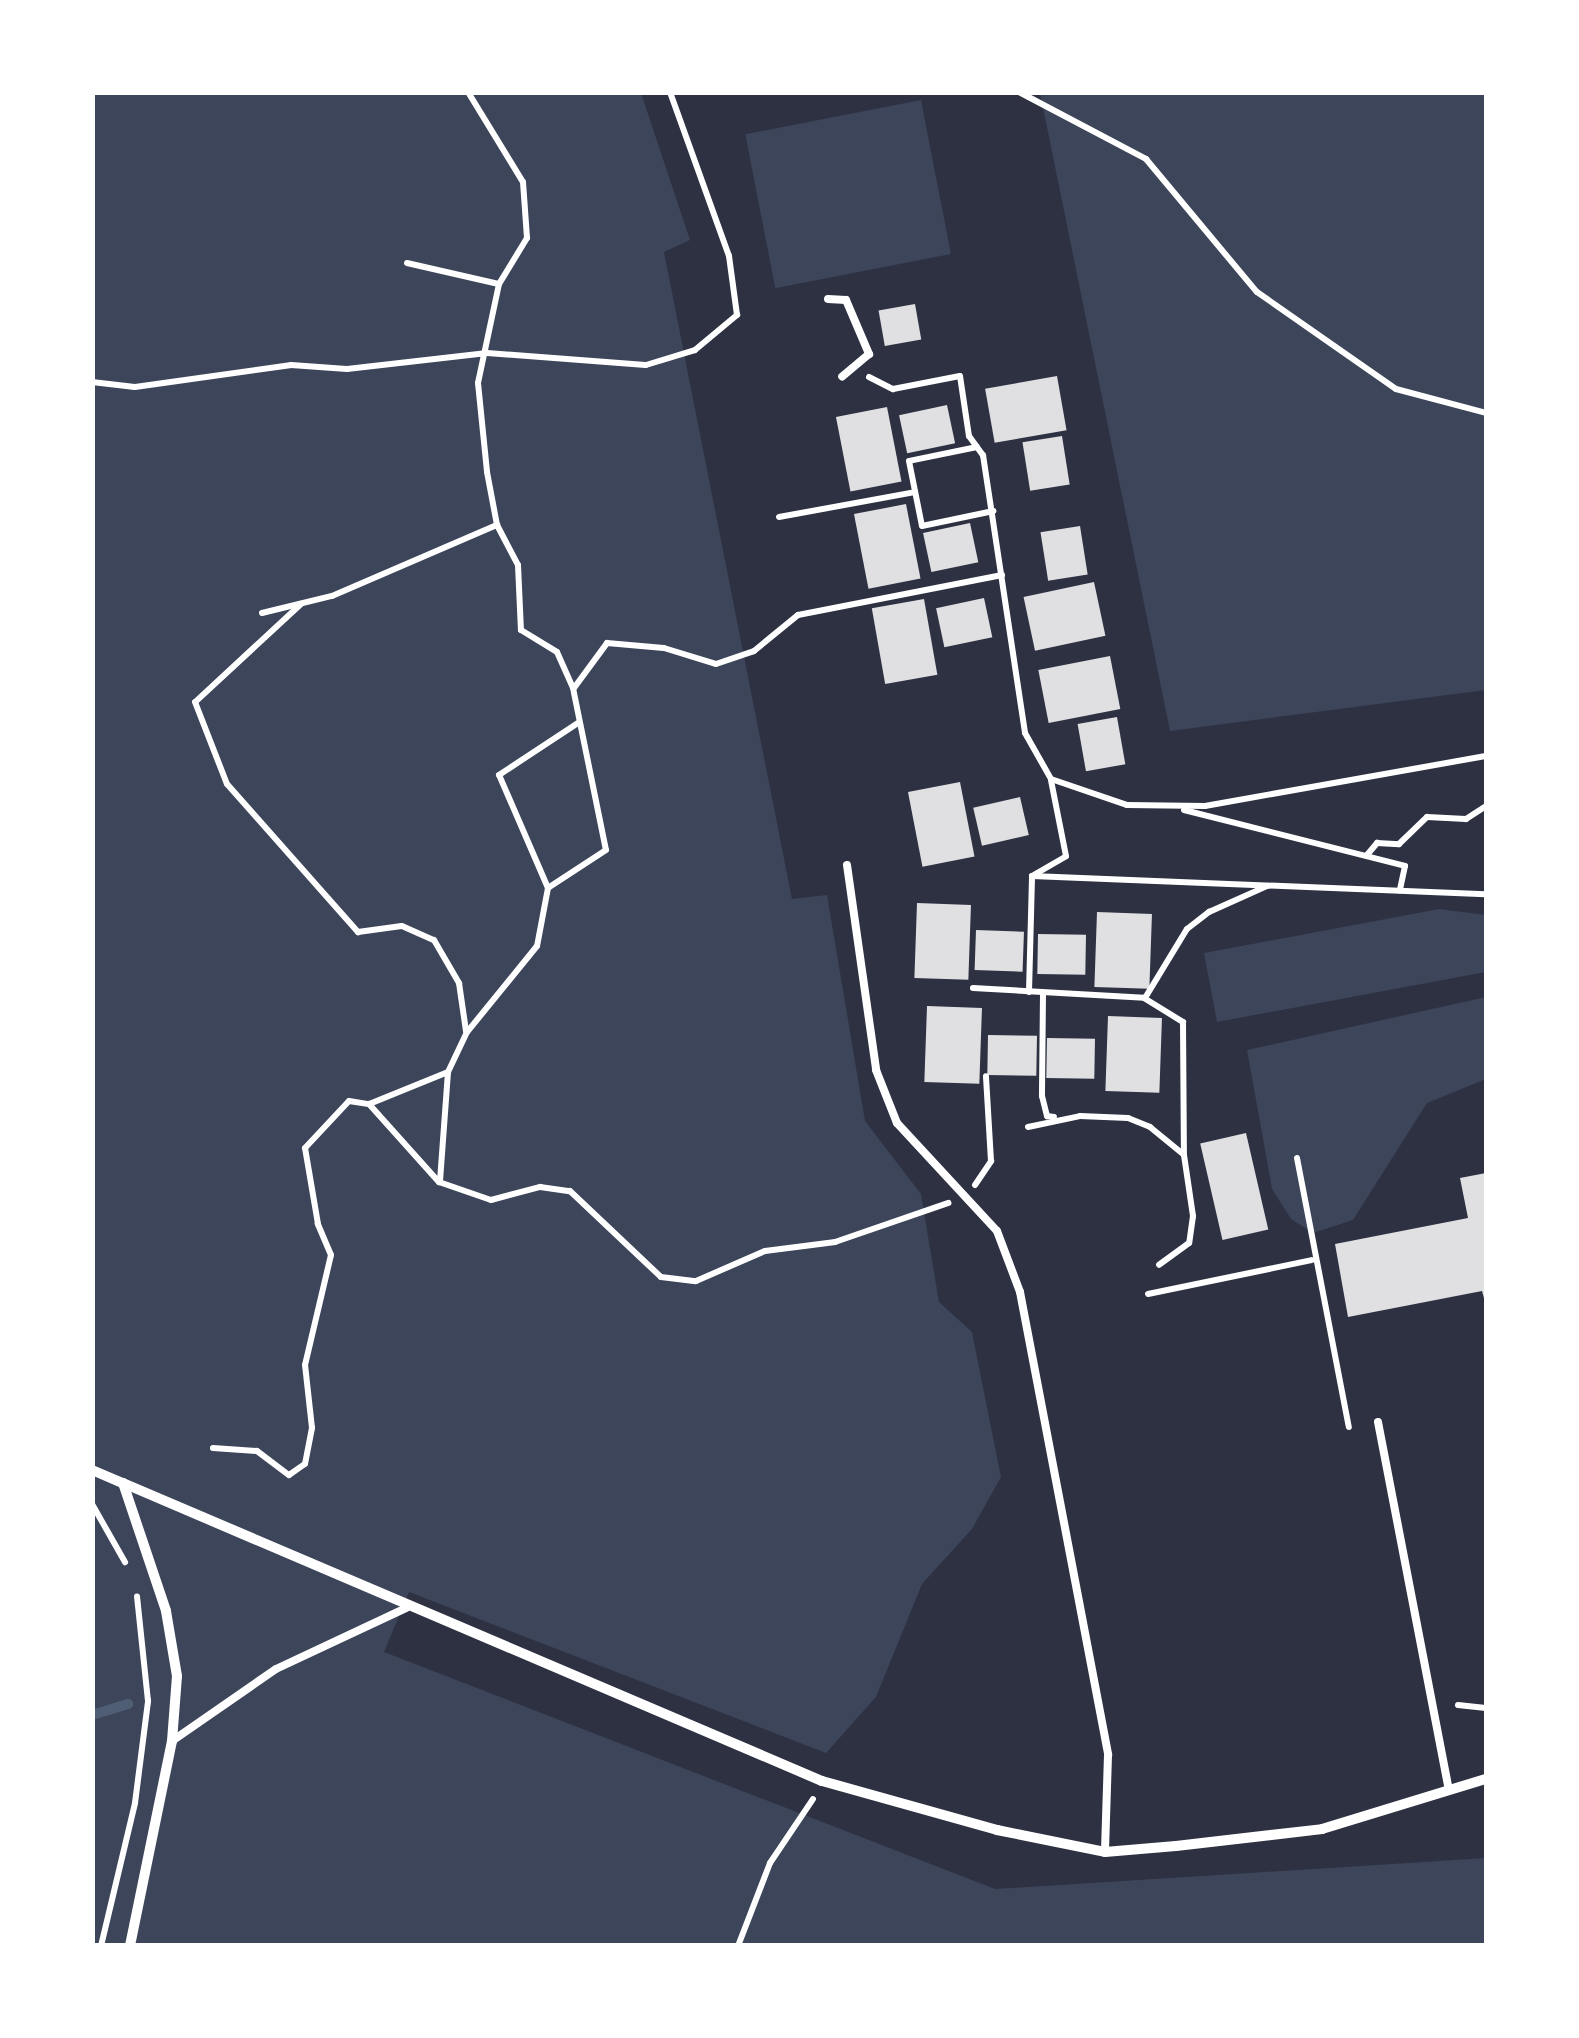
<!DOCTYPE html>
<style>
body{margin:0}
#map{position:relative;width:1579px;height:2038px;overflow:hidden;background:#2d3142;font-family:Merriweather,serif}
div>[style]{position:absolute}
.green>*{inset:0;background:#3c4559;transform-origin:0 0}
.stream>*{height:10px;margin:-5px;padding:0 5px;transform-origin:5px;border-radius:5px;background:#4f5d75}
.building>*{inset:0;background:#e0e0e3;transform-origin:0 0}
.path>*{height:6px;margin:-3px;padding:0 3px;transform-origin:3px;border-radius:3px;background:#fff}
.service>*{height:8px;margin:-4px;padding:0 4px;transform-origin:4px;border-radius:4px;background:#fff}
.minor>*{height:10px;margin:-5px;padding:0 5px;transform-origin:5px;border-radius:5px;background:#fff}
span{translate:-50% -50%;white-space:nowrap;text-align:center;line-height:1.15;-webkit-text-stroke:9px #fff;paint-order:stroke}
.frame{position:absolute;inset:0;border:95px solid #fff;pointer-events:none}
</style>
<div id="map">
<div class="green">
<div style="clip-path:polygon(92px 93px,641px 93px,690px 240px,664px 252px,792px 899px,827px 895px,865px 1121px,921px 1194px,939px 1302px,972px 1332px,1001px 1477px,972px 1529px,922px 1584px,876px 1697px,826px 1753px,409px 1592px,384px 1652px,995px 1889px,1486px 1858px,1486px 1945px,93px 1945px)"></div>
<div style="clip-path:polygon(1040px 93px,1486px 93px,1486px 690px,1170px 731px)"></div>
<div style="left:921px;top:100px;width:157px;height:179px;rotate:79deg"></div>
<div style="clip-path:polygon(1439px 909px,1486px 915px,1486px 972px,1217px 1022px,1204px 953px)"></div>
<div style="clip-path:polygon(1486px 997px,1486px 1079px,1427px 1103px,1353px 1220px,1313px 1233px,1291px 1219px,1272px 1189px,1247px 1050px)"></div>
</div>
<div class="stream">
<div style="left:92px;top:1715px;width:38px;rotate:-17deg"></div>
</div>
<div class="building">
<div style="left:915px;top:304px;width:36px;height:37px;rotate:80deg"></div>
<div style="left:1057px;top:376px;width:55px;height:73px;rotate:80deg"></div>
<div style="left:947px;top:405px;width:39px;height:49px;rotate:78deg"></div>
<div style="left:887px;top:407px;width:76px;height:52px;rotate:79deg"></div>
<div style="left:1062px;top:436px;width:49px;height:40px;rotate:81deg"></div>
<div style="left:906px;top:504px;width:76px;height:53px;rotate:79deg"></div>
<div style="left:970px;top:523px;width:40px;height:48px;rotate:78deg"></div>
<div style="left:1080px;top:526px;width:49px;height:40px;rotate:81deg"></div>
<div style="left:1094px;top:582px;width:55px;height:72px;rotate:78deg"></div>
<div style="left:984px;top:598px;width:40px;height:49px;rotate:78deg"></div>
<div style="left:924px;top:599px;width:77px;height:53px;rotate:80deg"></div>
<div style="left:1110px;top:656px;width:54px;height:73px;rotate:79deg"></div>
<div style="left:1117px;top:717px;width:48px;height:40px;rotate:80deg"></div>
<div style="left:960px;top:782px;width:76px;height:53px;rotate:79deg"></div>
<div style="left:1020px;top:797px;width:39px;height:48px;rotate:77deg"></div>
<div style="left:917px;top:903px;width:54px;height:75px;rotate:2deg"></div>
<div style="left:1097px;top:912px;width:55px;height:75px;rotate:2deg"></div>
<div style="left:976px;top:930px;width:48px;height:40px;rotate:2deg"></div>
<div style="left:1038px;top:934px;width:48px;height:40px;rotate:1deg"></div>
<div style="left:927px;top:1006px;width:55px;height:76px;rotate:2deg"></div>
<div style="left:1108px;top:1016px;width:54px;height:75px;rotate:2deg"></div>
<div style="left:988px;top:1035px;width:49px;height:40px;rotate:1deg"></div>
<div style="left:1047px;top:1038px;width:48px;height:40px;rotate:1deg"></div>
<div style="left:1246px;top:1133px;width:99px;height:47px;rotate:77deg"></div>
<div style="clip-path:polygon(1486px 1173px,1486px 1305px,1482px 1291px,1348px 1317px,1335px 1244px,1468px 1218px,1460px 1178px)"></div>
</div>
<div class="path">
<div style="left:468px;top:92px;width:105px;rotate:58.6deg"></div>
<div style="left:523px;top:182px;width:56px;rotate:85.9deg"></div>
<div style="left:527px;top:238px;width:54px;rotate:121.3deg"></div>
<div style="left:499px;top:284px;width:101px;rotate:102deg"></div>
<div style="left:478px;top:383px;width:89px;rotate:84.2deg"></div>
<div style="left:487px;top:472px;width:54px;rotate:79.3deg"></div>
<div style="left:497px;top:525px;width:45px;rotate:62.3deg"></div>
<div style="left:518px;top:565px;width:65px;rotate:87.4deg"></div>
<div style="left:521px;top:630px;width:42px;rotate:31.4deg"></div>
<div style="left:557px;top:652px;width:39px;rotate:66deg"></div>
<div style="left:573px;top:688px;width:165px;rotate:78.5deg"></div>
<div style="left:606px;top:850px;width:69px;rotate:146.8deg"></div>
<div style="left:548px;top:888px;width:59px;rotate:100.7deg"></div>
<div style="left:537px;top:946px;width:111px;rotate:129.1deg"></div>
<div style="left:467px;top:1032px;width:44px;rotate:115.4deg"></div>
<div style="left:448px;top:1072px;width:85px;rotate:157.9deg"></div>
<div style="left:369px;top:1104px;width:105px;rotate:48.1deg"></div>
<div style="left:439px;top:1182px;width:55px;rotate:19.1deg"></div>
<div style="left:491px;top:1200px;width:51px;rotate:-14.9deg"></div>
<div style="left:540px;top:1187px;width:30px;rotate:8deg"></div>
<div style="left:570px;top:1191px;width:125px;rotate:43.4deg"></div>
<div style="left:661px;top:1277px;width:35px;rotate:7deg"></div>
<div style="left:696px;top:1281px;width:75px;rotate:-23.5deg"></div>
<div style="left:765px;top:1251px;width:71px;rotate:-7.3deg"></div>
<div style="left:835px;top:1242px;width:120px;rotate:-19deg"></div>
<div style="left:1019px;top:92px;width:144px;rotate:27.8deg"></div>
<div style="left:1146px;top:159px;width:173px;rotate:50.2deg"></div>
<div style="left:1257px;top:292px;width:169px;rotate:34.9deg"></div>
<div style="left:1396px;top:389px;width:93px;rotate:14.9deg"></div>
<div style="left:407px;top:263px;width:94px;rotate:12.9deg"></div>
<div style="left:869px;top:377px;width:27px;rotate:27deg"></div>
<div style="left:893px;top:389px;width:68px;rotate:-11deg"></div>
<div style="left:960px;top:376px;width:61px;rotate:81.5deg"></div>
<div style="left:969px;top:436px;width:24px;rotate:54deg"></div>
<div style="left:983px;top:455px;width:281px;rotate:81.4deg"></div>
<div style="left:1025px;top:733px;width:53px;rotate:60.5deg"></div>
<div style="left:1051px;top:779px;width:80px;rotate:18.9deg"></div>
<div style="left:1127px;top:805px;width:78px;rotate:0.7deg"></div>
<div style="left:1205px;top:806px;width:285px;rotate:-10.1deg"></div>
<div style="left:92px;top:382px;width:43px;rotate:6.6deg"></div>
<div style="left:135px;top:387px;width:158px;rotate:-8deg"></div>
<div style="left:291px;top:365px;width:56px;rotate:4.1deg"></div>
<div style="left:347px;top:369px;width:141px;rotate:-6.5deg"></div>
<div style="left:487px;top:353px;width:159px;rotate:4.3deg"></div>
<div style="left:646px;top:365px;width:51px;rotate:-17deg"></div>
<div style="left:695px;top:350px;width:55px;rotate:-39.8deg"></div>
<div style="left:737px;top:315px;width:60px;rotate:-97.7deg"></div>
<div style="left:729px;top:256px;width:174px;rotate:-109.8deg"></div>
<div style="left:977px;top:447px;width:69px;rotate:168.4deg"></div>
<div style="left:909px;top:461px;width:66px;rotate:78.7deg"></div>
<div style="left:922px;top:526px;width:73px;rotate:-11.9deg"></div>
<div style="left:779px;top:517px;width:138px;rotate:-10.4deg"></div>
<div style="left:301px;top:604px;width:144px;rotate:137.2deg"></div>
<div style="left:195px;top:702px;width:88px;rotate:68.7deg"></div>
<div style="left:227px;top:784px;width:198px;rotate:48.5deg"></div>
<div style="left:358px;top:932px;width:44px;rotate:-7.8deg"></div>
<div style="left:402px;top:926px;width:35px;rotate:24deg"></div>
<div style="left:434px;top:940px;width:50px;rotate:59.8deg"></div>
<div style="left:459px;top:983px;width:49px;rotate:81.7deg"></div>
<div style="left:262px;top:613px;width:72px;rotate:-13.7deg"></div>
<div style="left:332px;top:596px;width:180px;rotate:-23.3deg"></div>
<div style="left:574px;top:688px;width:56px;rotate:-53.7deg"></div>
<div style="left:607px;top:643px;width:57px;rotate:5deg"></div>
<div style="left:664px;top:648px;width:54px;rotate:17.1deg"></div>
<div style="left:716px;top:664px;width:40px;rotate:-18.9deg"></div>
<div style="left:754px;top:651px;width:57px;rotate:-39.3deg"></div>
<div style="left:798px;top:615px;width:208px;rotate:-11.1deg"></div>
<div style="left:1184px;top:810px;width:228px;rotate:14.2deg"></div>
<div style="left:1405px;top:866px;width:25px;rotate:102deg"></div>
<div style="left:1367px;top:855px;width:16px;rotate:-50deg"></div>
<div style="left:1377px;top:843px;width:22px;rotate:3deg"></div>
<div style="left:1399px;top:844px;width:39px;rotate:-44deg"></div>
<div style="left:1427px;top:817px;width:39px;rotate:3deg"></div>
<div style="left:1466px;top:819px;width:24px;rotate:-33deg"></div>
<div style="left:1032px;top:876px;width:454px;rotate:2.3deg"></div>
<div style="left:548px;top:888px;width:123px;rotate:-113.4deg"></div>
<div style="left:499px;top:775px;width:95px;rotate:-33.4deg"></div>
<div style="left:973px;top:988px;width:171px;rotate:3.3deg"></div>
<div style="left:1144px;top:998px;width:46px;rotate:31.6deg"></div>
<div style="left:1183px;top:1022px;width:133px;rotate:89.6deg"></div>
<div style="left:1184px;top:1155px;width:62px;rotate:81.6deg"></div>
<div style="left:1193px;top:1216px;width:27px;rotate:98deg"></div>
<div style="left:1189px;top:1243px;width:37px;rotate:144deg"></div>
<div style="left:1029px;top:992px;width:116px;rotate:-88.5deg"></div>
<div style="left:1032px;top:876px;width:39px;rotate:-30deg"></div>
<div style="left:1066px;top:856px;width:77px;rotate:-101.2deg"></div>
<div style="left:1043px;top:995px;width:101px;rotate:90.6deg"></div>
<div style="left:1042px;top:1096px;width:21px;rotate:76deg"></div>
<div style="left:1047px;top:1116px;width:7px;rotate:8deg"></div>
<div style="left:1145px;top:998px;width:81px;rotate:-58.7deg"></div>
<div style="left:1187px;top:929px;width:28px;rotate:-38deg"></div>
<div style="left:1209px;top:912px;width:64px;rotate:-24.1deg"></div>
<div style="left:1028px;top:1127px;width:53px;rotate:-11.9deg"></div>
<div style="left:1080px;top:1116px;width:48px;rotate:2.4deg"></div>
<div style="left:1128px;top:1118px;width:24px;rotate:22deg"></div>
<div style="left:1150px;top:1127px;width:43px;rotate:39.3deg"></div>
<div style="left:1297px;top:1158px;width:274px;rotate:79.1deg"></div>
<div style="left:440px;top:1181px;width:109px;rotate:-85.8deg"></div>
<div style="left:975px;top:1185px;width:29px;rotate:-56deg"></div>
<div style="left:991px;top:1161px;width:85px;rotate:-93.4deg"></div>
<div style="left:1148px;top:1294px;width:167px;rotate:-11.7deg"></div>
<div style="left:213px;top:1448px;width:44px;rotate:3.9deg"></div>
<div style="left:257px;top:1451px;width:40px;rotate:37deg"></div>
<div style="left:289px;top:1475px;width:19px;rotate:-35deg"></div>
<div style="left:305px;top:1464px;width:37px;rotate:-79deg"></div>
<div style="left:312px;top:1428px;width:63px;rotate:-96.3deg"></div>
<div style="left:305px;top:1365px;width:113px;rotate:-76.7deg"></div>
<div style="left:331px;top:1255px;width:34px;rotate:-113deg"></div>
<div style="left:318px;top:1224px;width:77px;rotate:-99.7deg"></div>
<div style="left:305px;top:1148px;width:64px;rotate:-46.9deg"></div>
<div style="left:349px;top:1101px;width:20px;rotate:9deg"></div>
<div style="left:92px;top:1504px;width:67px;rotate:60.4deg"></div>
<div style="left:1458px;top:1705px;width:28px;rotate:6deg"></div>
<div style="left:101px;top:1946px;width:147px;rotate:-76.6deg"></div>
<div style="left:135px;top:1803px;width:103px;rotate:-82.7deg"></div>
<div style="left:148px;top:1701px;width:105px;rotate:-96deg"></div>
<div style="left:738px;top:1946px;width:89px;rotate:-68.9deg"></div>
<div style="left:770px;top:1863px;width:77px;rotate:-56.1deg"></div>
</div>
<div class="service">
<div style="left:828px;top:299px;width:18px;rotate:3deg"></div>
<div style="left:846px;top:300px;width:59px;rotate:66.9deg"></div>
<div style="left:869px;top:354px;width:35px;rotate:140deg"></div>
<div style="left:847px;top:865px;width:207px;rotate:81.9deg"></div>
<div style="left:876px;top:1070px;width:57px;rotate:68.4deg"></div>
<div style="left:897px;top:1123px;width:147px;rotate:47.2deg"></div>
<div style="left:997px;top:1231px;width:65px;rotate:69.3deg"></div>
<div style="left:1020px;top:1292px;width:471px;rotate:79.2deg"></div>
<div style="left:1108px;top:1755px;width:97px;rotate:91.8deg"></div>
<div style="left:1378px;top:1422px;width:374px;rotate:79.1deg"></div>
<div style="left:172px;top:1741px;width:126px;rotate:-34.7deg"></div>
<div style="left:276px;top:1669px;width:144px;rotate:-25.1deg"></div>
</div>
<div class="minor">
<div style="left:92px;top:1470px;width:34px;rotate:23deg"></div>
<div style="left:123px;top:1483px;width:135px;rotate:71.4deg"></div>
<div style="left:166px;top:1611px;width:66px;rotate:80.4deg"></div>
<div style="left:177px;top:1676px;width:65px;rotate:94.4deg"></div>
<div style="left:172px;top:1741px;width:209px;rotate:101.6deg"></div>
<div style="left:123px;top:1483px;width:760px;rotate:23.09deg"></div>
<div style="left:822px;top:1781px;width:182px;rotate:15.6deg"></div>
<div style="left:997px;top:1830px;width:110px;rotate:11.5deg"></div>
<div style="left:1105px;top:1852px;width:71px;rotate:-4.8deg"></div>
<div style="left:1176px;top:1846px;width:147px;rotate:-6.6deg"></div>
<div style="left:1322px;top:1829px;width:171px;rotate:-17deg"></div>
</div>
<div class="frame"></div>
</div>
